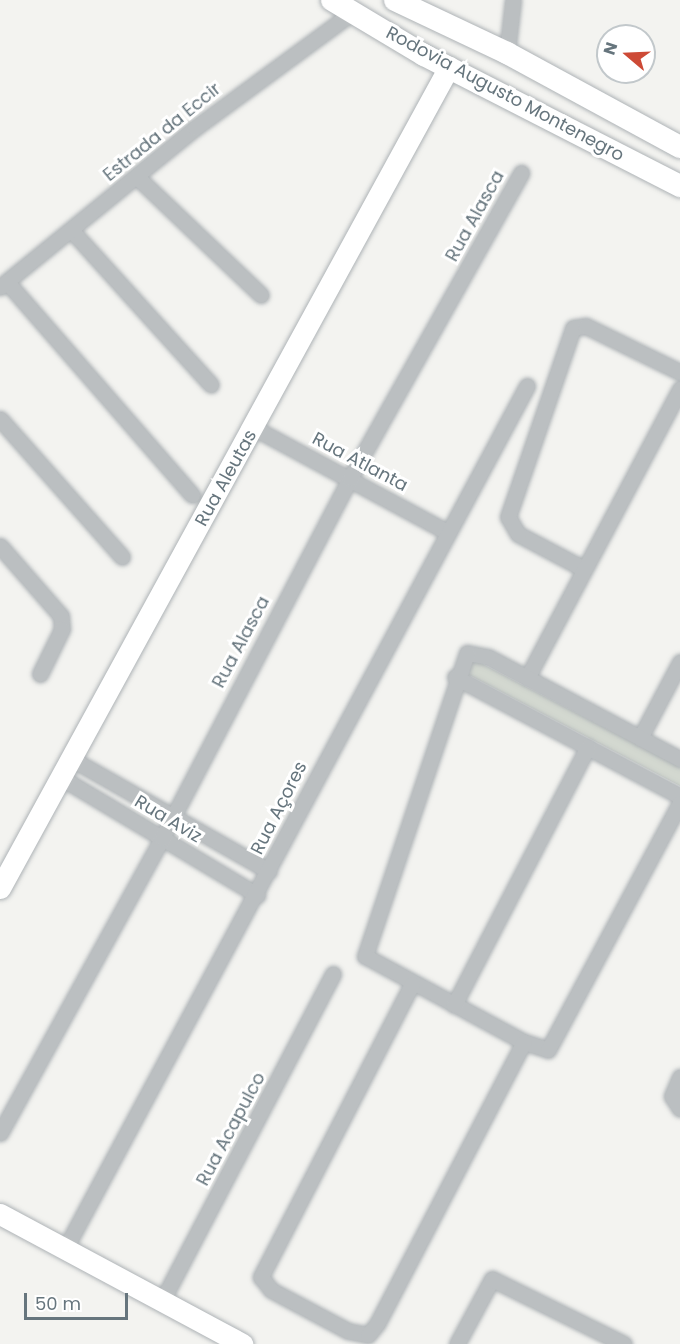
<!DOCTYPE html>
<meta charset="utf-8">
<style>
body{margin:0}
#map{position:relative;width:680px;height:1344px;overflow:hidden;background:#f3f3f0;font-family:Poppins,sans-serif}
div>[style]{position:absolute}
.green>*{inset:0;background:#d3d8d0}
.roads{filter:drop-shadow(0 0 2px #aeb3b6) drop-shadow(0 0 2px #aeb3b6)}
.street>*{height:15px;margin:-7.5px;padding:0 7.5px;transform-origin:7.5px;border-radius:7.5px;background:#bbbfc1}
.secondary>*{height:21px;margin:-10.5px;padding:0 10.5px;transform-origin:10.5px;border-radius:10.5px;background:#fff}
.primary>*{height:22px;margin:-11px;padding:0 11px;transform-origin:11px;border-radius:11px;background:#fff}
span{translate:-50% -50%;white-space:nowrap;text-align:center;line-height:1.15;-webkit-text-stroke:6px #fff;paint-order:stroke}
.street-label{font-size:18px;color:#66757d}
.north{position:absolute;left:596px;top:24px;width:60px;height:60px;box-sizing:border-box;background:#fff;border:2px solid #c2c8cb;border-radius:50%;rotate:289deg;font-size:16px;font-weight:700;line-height:24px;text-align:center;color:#66757d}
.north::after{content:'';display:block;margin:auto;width:21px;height:27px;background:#cd4a36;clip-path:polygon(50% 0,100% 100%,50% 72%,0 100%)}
.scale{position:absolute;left:24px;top:1293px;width:104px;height:27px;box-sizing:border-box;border:3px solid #66757d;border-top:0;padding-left:8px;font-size:18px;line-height:21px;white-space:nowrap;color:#66757d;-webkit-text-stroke:4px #fff;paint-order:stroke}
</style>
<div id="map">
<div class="green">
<div style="clip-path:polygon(477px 661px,680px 767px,680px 786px,469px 675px,471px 662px)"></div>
</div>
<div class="roads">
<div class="street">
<div style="left:507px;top:53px;width:53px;rotate:-83.5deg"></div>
<div style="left:137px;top:177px;width:171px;rotate:43.6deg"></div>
<div style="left:72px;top:231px;width:207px;rotate:47.9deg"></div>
<div style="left:7px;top:282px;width:282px;rotate:49deg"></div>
<div style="left:0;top:287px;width:252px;rotate:-39.2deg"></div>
<div style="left:195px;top:128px;width:196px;rotate:-36.3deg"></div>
<div style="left:0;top:419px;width:184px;rotate:48.5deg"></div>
<div style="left:254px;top:428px;width:219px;rotate:28.3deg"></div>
<div style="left:0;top:546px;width:93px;rotate:48.9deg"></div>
<div style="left:61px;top:616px;width:13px;rotate:86deg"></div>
<div style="left:62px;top:629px;width:50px;rotate:116.1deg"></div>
<div style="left:584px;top:569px;width:75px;rotate:-152.1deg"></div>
<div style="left:518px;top:534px;width:20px;rotate:-120deg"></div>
<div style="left:508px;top:517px;width:200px;rotate:-71deg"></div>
<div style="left:573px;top:328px;width:13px;rotate:-9deg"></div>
<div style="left:586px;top:326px;width:105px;rotate:26.1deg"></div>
<div style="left:455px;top:677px;width:255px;rotate:27.9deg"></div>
<div style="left:527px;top:678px;width:327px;rotate:-62.1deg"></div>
<div style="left:640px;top:738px;width:86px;rotate:-62.2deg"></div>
<div style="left:70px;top:758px;width:229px;rotate:29.6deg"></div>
<div style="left:680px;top:759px;width:217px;rotate:-152deg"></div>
<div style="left:488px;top:657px;width:21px;rotate:-169deg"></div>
<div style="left:467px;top:653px;width:320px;rotate:108.6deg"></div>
<div style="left:365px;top:956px;width:181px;rotate:28.4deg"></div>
<div style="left:524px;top:1042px;width:25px;rotate:18deg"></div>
<div style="left:548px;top:1050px;width:280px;rotate:-61.9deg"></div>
<div style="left:60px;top:777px;width:230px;rotate:30.9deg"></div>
<div style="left:412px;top:984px;width:330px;rotate:117.3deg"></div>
<div style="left:261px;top:1277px;width:16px;rotate:52deg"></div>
<div style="left:271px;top:1290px;width:87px;rotate:28deg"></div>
<div style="left:348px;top:1331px;width:20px;rotate:11deg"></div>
<div style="left:368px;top:1335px;width:14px;rotate:-51deg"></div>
<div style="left:377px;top:1324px;width:318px;rotate:-62.5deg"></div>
<div style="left:454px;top:1005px;width:291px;rotate:-62.6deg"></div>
<div style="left:680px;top:1077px;width:21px;rotate:113deg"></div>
<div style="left:672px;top:1096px;width:15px;rotate:58deg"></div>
<div style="left:0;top:1133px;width:337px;rotate:-61.2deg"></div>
<div style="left:162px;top:838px;width:406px;rotate:-62.4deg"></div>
<div style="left:350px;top:478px;width:350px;rotate:-60.7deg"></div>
<div style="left:65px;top:1249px;width:979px;rotate:-61.84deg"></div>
<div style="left:162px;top:1301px;width:369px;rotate:-62.4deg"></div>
<div style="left:457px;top:1344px;width:74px;rotate:-61.7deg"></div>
<div style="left:492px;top:1279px;width:147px;rotate:26.2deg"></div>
</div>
<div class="secondary">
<div style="left:0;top:888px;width:936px;rotate:-61.33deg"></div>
<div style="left:0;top:1214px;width:275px;rotate:28.2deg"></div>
</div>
<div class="primary">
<div style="left:332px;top:0;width:107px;rotate:30.9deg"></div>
<div style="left:424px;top:55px;width:288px;rotate:27.1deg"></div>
<div style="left:395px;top:0;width:124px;rotate:25.3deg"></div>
<div style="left:507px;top:53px;width:197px;rotate:28.5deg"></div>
</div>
</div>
<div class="street-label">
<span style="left:505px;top:94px;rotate:28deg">Rodovia Augusto Montenegro</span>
<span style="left:162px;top:132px;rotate:-39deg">Estrada da Eccir</span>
<span style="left:475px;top:216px;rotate:-61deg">Rua Alasca</span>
<span style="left:360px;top:462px;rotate:28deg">Rua Atlanta</span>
<span style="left:226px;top:478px;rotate:-61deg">Rua Aleutas</span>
<span style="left:241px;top:642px;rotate:-62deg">Rua Alasca</span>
<span style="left:279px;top:808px;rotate:-63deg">Rua Açores</span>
<span style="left:168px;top:819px;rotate:31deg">Rua Aviz</span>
<span style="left:231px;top:1129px;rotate:-62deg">Rua Acapulco</span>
</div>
<div class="north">N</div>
<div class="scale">50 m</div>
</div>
